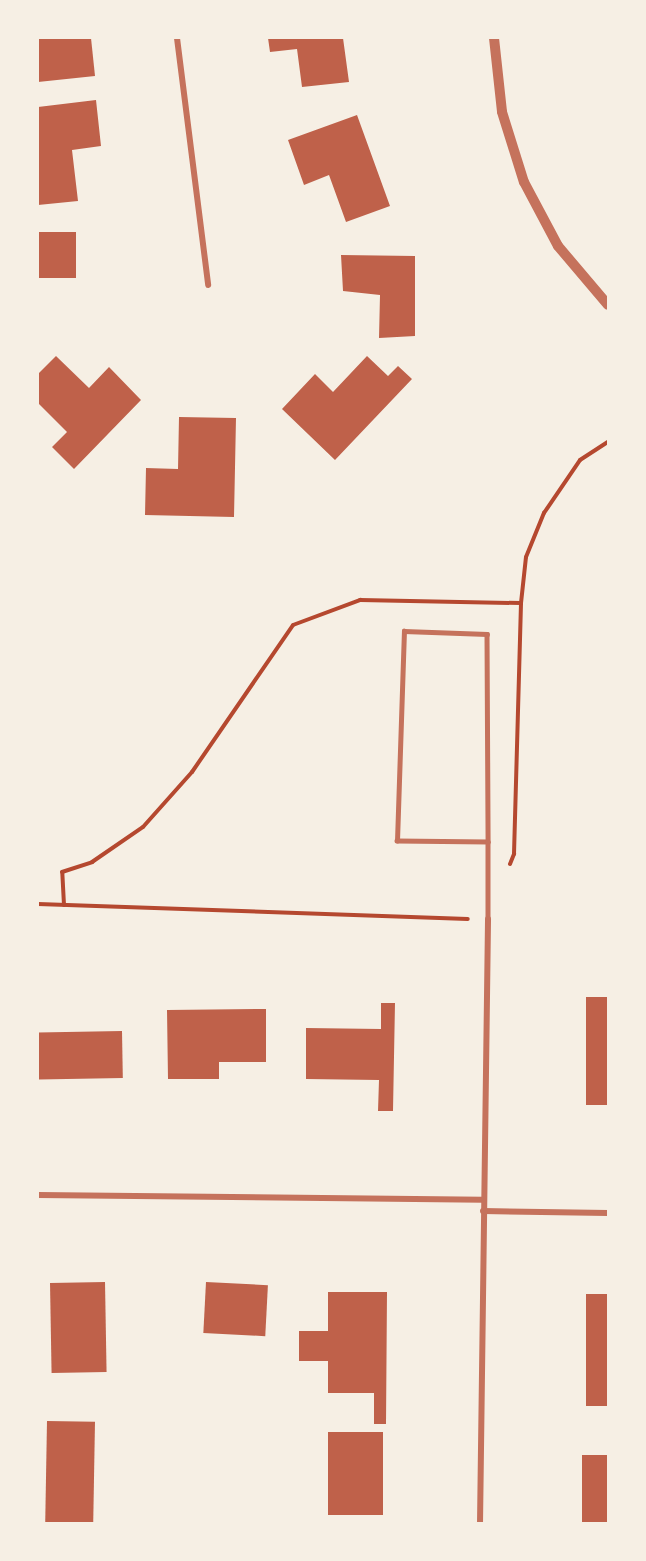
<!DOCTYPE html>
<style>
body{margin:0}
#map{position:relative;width:646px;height:1561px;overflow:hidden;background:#f6efe4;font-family:"Exo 2",sans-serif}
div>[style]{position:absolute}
.building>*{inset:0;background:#bf614a;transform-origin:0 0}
.path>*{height:4px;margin:-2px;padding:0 2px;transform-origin:2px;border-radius:2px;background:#b5482f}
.service>*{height:4.5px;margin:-2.25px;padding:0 2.25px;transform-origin:2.25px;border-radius:2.25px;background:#c5725c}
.minor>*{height:6px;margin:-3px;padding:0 3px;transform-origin:3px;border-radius:3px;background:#c5725c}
.tertiary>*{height:10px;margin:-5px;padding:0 5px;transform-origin:5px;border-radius:5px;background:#c5725c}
span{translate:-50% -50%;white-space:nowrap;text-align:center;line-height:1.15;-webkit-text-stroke:4.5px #f6efe4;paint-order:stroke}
.frame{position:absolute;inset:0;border:39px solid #f6efe4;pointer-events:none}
</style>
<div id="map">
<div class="building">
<div style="clip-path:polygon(38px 38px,91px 38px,95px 76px,38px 82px)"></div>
<div style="clip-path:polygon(268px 38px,343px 38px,349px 82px,302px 87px,297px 49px,270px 52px)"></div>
<div style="clip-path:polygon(96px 100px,101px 146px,72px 150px,78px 201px,38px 205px,38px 107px)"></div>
<div style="clip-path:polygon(357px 115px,390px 206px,346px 222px,329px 175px,304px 185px,288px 140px)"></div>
<div style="left:38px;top:232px;width:38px;height:46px"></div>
<div style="clip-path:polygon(341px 255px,415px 256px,415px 336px,379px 338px,380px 295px,343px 291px)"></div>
<div style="clip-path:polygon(56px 356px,89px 388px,109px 367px,141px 400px,74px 469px,52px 447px,67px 432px,38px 403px,38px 374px)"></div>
<div style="clip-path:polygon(367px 356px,388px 376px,398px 366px,412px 379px,335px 460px,282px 409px,315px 374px,333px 392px)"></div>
<div style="clip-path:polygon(179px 417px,236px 418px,234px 517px,145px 515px,146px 468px,178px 469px)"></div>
<div style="left:586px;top:997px;width:22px;height:108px"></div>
<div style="clip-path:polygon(381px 1003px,395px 1003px,393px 1111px,378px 1111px,379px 1080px,306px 1079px,306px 1028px,381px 1029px)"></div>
<div style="clip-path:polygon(266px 1009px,266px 1062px,219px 1062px,219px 1079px,168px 1079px,167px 1010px)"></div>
<div style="left:122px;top:1031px;width:47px;height:84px;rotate:89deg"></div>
<div style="left:105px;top:1282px;width:90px;height:55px;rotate:89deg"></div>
<div style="left:206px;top:1282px;width:62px;height:51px;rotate:3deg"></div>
<div style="clip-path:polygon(328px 1292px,387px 1292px,386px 1424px,374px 1424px,374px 1393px,328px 1393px,328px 1361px,299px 1361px,299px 1331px,328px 1331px)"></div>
<div style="left:586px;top:1294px;width:22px;height:112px"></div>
<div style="left:47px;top:1421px;width:48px;height:103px;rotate:1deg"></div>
<div style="left:328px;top:1432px;width:55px;height:83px"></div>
<div style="left:582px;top:1455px;width:26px;height:69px"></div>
</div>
<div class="path">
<div style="left:510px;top:864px;width:11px;rotate:-68deg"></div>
<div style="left:514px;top:854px;width:251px;rotate:-88.4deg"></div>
<div style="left:38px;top:904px;width:430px;rotate:2deg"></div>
<div style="left:64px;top:905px;width:33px;rotate:-93deg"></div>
<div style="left:62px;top:872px;width:32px;rotate:-18deg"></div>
<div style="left:92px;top:862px;width:62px;rotate:-34.5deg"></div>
<div style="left:143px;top:827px;width:74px;rotate:-48.3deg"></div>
<div style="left:192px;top:772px;width:178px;rotate:-55.5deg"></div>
<div style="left:293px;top:625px;width:72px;rotate:-20.5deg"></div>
<div style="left:360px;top:600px;width:161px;rotate:1.1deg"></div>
<div style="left:521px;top:603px;width:46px;rotate:-83.8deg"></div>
<div style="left:526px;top:557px;width:48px;rotate:-67.8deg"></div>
<div style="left:544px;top:513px;width:64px;rotate:-55.8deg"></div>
<div style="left:580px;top:460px;width:33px;rotate:-33deg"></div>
</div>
<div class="service">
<div style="left:488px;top:842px;width:91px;rotate:-179.4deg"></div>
<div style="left:397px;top:841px;width:210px;rotate:-88.1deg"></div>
<div style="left:404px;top:631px;width:83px;rotate:2.1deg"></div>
<div style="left:487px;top:634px;width:208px;rotate:89.7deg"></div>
<div style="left:488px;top:842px;width:77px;rotate:90deg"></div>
</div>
<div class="minor">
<div style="left:177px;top:38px;width:249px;rotate:82.8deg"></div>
<div style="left:38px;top:1195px;width:445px;rotate:0.6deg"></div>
<div style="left:483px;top:1211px;width:125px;rotate:0.9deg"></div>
<div style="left:480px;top:1524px;width:605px;rotate:-89.24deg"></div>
</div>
<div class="tertiary">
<div style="left:494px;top:38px;width:74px;rotate:83.8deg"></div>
<div style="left:502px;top:112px;width:73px;rotate:72.6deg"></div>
<div style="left:524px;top:182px;width:72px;rotate:62deg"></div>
<div style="left:558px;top:246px;width:77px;rotate:49.7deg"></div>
</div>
<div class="frame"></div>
</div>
